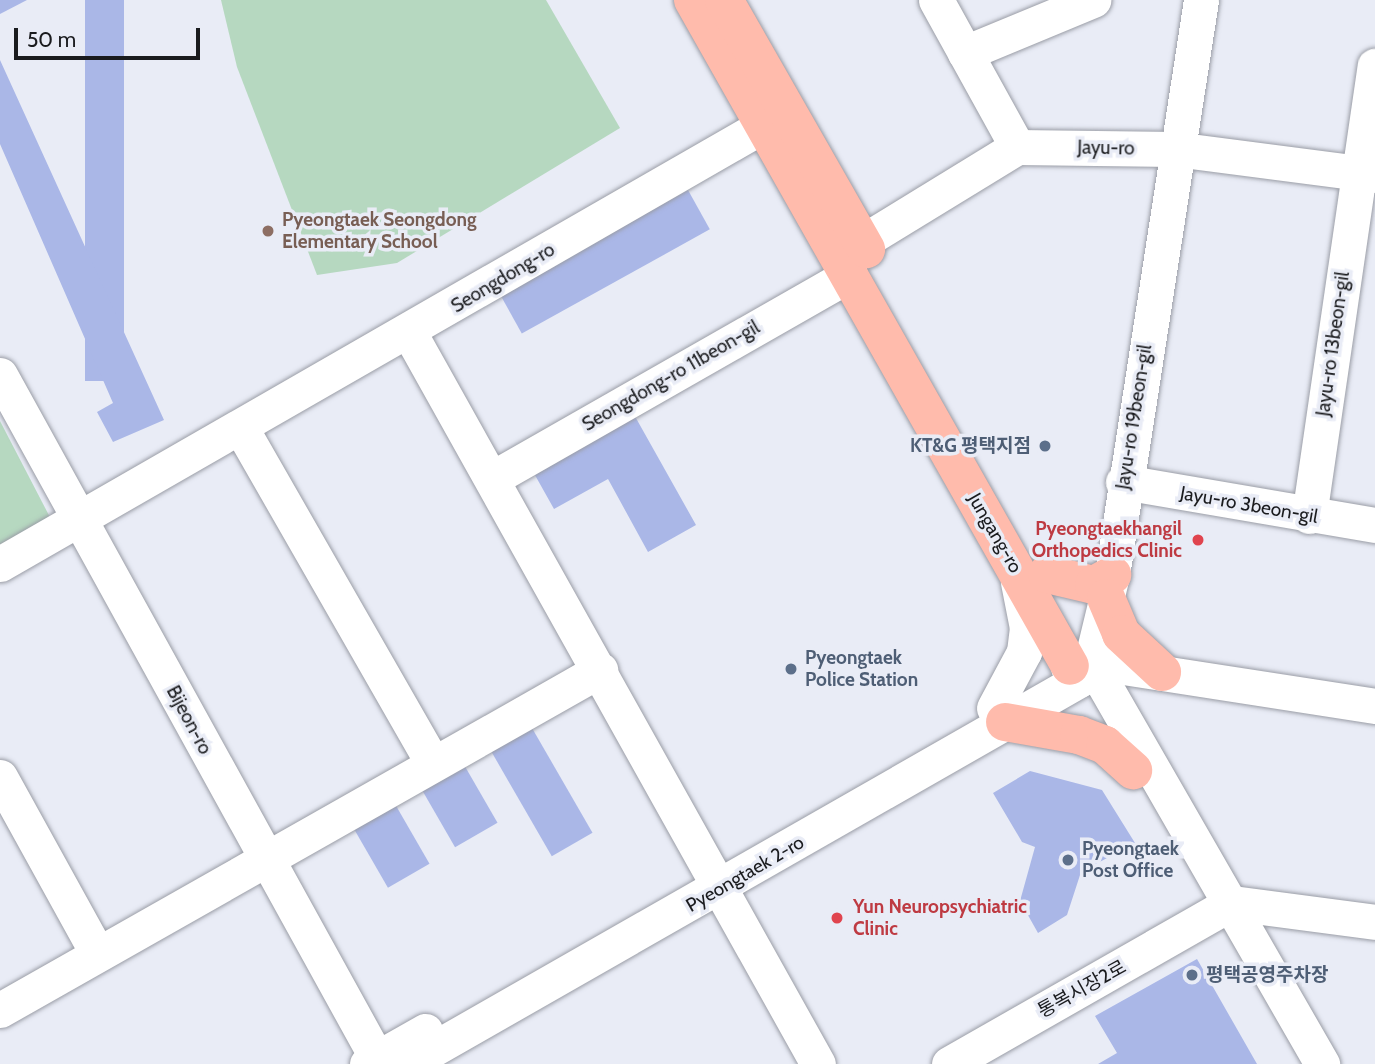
<!DOCTYPE html>
<meta charset="utf-8">
<style>
body{margin:0}
#map{position:relative;width:1375px;height:1064px;overflow:hidden;background:#e9ecf6;font-family:Cabin,"Noto Sans KR",sans-serif}
div>[style]{position:absolute}
.green>*{inset:0;background:#b6d8c0}
.building>*{inset:0;background:#aab7e7;transform-origin:0 0}
.roads{filter:drop-shadow(0 0 2px #9a9da6) drop-shadow(0 0 2px #9a9da6)}
.minor>*{height:35px;margin:-17.5px;padding:0 17.5px;transform-origin:17.5px;border-radius:17.5px;background:#fff}
.major>*{height:38px;margin:-19px;padding:0 19px;transform-origin:19px;border-radius:19px;background:#ffbbac}
.dots>*{width:19px;height:19px;translate:-50% -50%;box-sizing:border-box;border:4px solid #e9ecf6;border-radius:50%}
span{translate:-50% -50%;white-space:nowrap;text-align:center;line-height:1.15;-webkit-text-stroke:7px #e9ecf6;paint-order:stroke}
.street-label{font-size:19px;color:#1a1b1e}
.education-label{font-size:19px;color:#785e54;font-weight:700}
.left{translate:0 -50%;text-align:left}
.service-label{font-size:19px;color:#4e5e75;font-weight:700}
.right{translate:-100% -50%;text-align:right}
.health-label{font-size:19px;color:#be3a42;font-weight:700}
.scale{position:absolute;left:14px;top:28px;width:186px;height:32px;box-sizing:border-box;border:4px solid #1a1b1e;border-top:0;padding-left:9px;font-size:21px;line-height:24px;white-space:nowrap;color:#1a1b1e;-webkit-text-stroke:5px #e9ecf6;paint-order:stroke}
</style>
<div id="map">
<div class="green">
<div style="clip-path:polygon(221px 0,546px 0,620px 128px,397px 263px,317px 275px,237px 67px)"></div>
<div style="clip-path:polygon(0 421px,54px 525px,0 556px)"></div>
</div>
<div class="building">
<div style="clip-path:polygon(0 0,27px 0,0 14px)"></div>
<div style="left:85px;top:0;width:39px;height:381px"></div>
<div style="clip-path:polygon(0 60px,164px 420px,113px 442px,97px 412px,113px 403px,0 144px)"></div>
<div style="left:688px;top:190px;width:45px;height:215px;rotate:61deg"></div>
<div style="clip-path:polygon(632px 411px,696px 525px,648px 552px,608px 479px,554px 509px,531px 468px)"></div>
<div style="left:532px;top:728px;width:121px;height:47px;rotate:60deg"></div>
<div style="left:463px;top:763px;width:69px;height:49px;rotate:60deg"></div>
<div style="clip-path:polygon(1030px 771px,1102px 790px,1135px 843px,1081px 872px,1067px 915px,1038px 933px,1020px 901px,1035px 847px,1022px 842px,993px 793px)"></div>
<div style="left:395px;top:804px;width:69px;height:48px;rotate:60deg"></div>
<div style="clip-path:polygon(1197px 959px,1257px 1064px,1098px 1064px,1117px 1053px,1095px 1016px)"></div>
</div>
<div class="roads">
<div class="minor">
<div style="left:936px;top:0;width:168px;rotate:61.1deg"></div>
<div style="left:965px;top:53px;width:139px;rotate:-22.5deg"></div>
<div style="left:862px;top:242px;width:182px;rotate:-31.5deg"></div>
<div style="left:1017px;top:147px;width:158px;rotate:0.7deg"></div>
<div style="left:1175px;top:149px;width:202px;rotate:7.4deg"></div>
<div style="left:410px;top:334px;width:836px;rotate:60.8deg"></div>
<div style="left:0;top:375px;width:787px;rotate:61.12deg"></div>
<div style="left:242px;top:430px;width:384px;rotate:60.2deg"></div>
<div style="left:493px;top:478px;width:411px;rotate:-29.7deg"></div>
<div style="left:1123px;top:482px;width:256px;rotate:9.7deg"></div>
<div style="left:1309px;top:516px;width:455px;rotate:-81.7deg"></div>
<div style="left:0;top:564px;width:881px;rotate:-29.88deg"></div>
<div style="left:1091px;top:662px;width:464px;rotate:60.1deg"></div>
<div style="left:1068px;top:667px;width:24px;rotate:-12deg"></div>
<div style="left:1091px;top:662px;width:287px;rotate:8.8deg"></div>
<div style="left:994px;top:708px;width:64px;rotate:-61.8deg"></div>
<div style="left:1024px;top:652px;width:24px;rotate:-83deg"></div>
<div style="left:1027px;top:628px;width:47px;rotate:-101.1deg"></div>
<div style="left:0;top:777px;width:201px;rotate:61.1deg"></div>
<div style="left:0;top:1010px;width:690px;rotate:-29.54deg"></div>
<div style="left:367px;top:1064px;width:67px;rotate:-29.6deg"></div>
<div style="left:407px;top:1064px;width:774px;rotate:-29.74deg"></div>
<div style="left:1079px;top:680px;width:22px;rotate:-56deg"></div>
<div style="left:1091px;top:662px;width:89px;rotate:-76.4deg"></div>
<div style="left:1112px;top:575px;width:582px;rotate:-81.2deg"></div>
<div style="left:949px;top:1064px;width:325px;rotate:-29.7deg"></div>
<div style="left:1231px;top:903px;width:145px;rotate:7.5deg"></div>
</div>
<div class="major">
<div style="left:693px;top:0;width:765px;rotate:60.49deg"></div>
<div style="left:724px;top:0;width:287px;rotate:60.3deg"></div>
<div style="left:1047px;top:574px;width:48px;rotate:13.2deg"></div>
<div style="left:1094px;top:585px;width:21px;rotate:-29deg"></div>
<div style="left:1106px;top:598px;width:39px;rotate:67deg"></div>
<div style="left:1121px;top:634px;width:56px;rotate:42.8deg"></div>
<div style="left:1005px;top:722px;width:75px;rotate:10deg"></div>
<div style="left:1079px;top:735px;width:28px;rotate:21deg"></div>
<div style="left:1105px;top:745px;width:38px;rotate:42deg"></div>
</div>
</div>
<div class="dots">
<div style="left:268px;top:231px;background:#8d6e63"></div>
<div style="left:1045px;top:446px;background:#5c6f8a"></div>
<div style="left:1198px;top:540px;background:#e0444e"></div>
<div style="left:791px;top:669px;background:#5c6f8a"></div>
<div style="left:1068px;top:860px;background:#5c6f8a"></div>
<div style="left:837px;top:918px;background:#e0444e"></div>
<div style="left:1192px;top:975px;background:#5c6f8a"></div>
</div>
<div class="street-label">
<span style="left:1106px;top:148px;rotate:1deg">Jayu-ro</span>
<span style="left:503px;top:278px;rotate:-31deg">Seongdong-ro</span>
<span style="left:1333px;top:344px;rotate:-82deg">Jayu-ro 13beon-gil</span>
<span style="left:671px;top:376px;rotate:-30deg">Seongdong-ro 11beon-gil</span>
<span style="left:1134px;top:417px;rotate:-81deg">Jayu-ro 19beon-gil</span>
<span style="left:1249px;top:505px;rotate:10deg">Jayu-ro 3beon-gil</span>
<span style="left:995px;top:533px;rotate:60deg">Jungang-ro</span>
<span style="left:189px;top:720px;rotate:62deg">Bijeon-ro</span>
<span style="left:745px;top:874px;rotate:-30deg">Pyeongtaek 2-ro</span>
<span style="left:1082px;top:989px;rotate:-29deg">통복시장2로</span>
</div>
<div class="education-label">
<span class="left" style="left:282px;top:231px">Pyeongtaek Seongdong<br>Elementary School</span>
</div>
<div class="service-label">
<span class="right" style="left:1031px;top:446px">KT&amp;G 평택지점</span>
<span class="left" style="left:805px;top:669px">Pyeongtaek<br>Police Station</span>
<span class="left" style="left:1082px;top:860px">Pyeongtaek<br>Post Office</span>
<span class="left" style="left:1206px;top:975px">평택공영주차장</span>
</div>
<div class="health-label">
<span class="right" style="left:1182px;top:540px">Pyeongtaekhangil<br>Orthopedics Clinic</span>
<span class="left" style="left:853px;top:918px">Yun Neuropsychiatric<br>Clinic</span>
</div>
<div class="scale">50 m</div>
</div>
